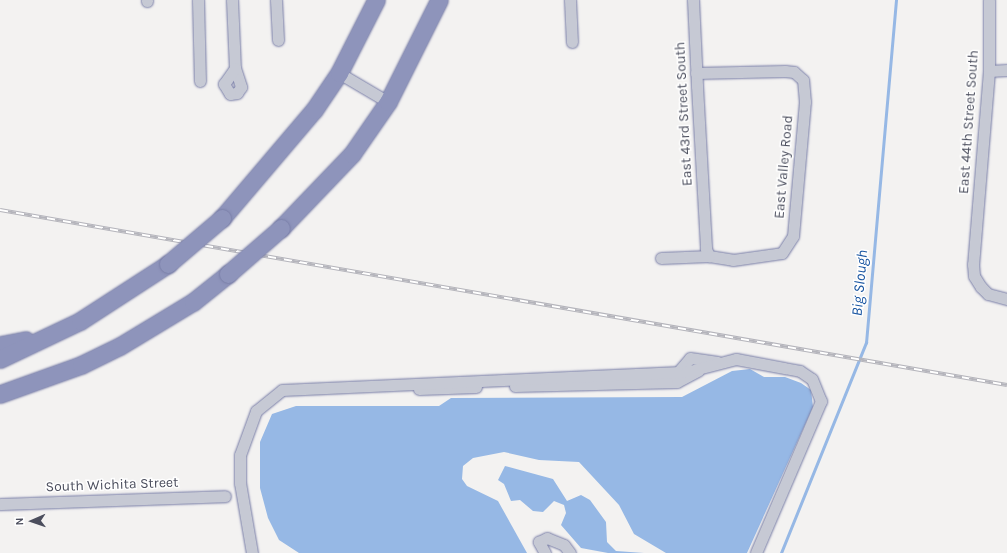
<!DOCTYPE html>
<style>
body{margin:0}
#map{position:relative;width:1007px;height:553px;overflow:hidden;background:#f3f2f1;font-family:Karla,sans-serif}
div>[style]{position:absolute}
.water>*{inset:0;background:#96b8e5}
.stream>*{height:2.5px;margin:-1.25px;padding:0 1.25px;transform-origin:1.25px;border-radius:1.25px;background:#96b8e5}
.roads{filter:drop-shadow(0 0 1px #797ea7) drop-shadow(0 0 1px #797ea7)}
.minor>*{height:11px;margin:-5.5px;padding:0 5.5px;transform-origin:5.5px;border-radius:5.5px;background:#c6c9d4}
.highway>*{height:17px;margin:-8.5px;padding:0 8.5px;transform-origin:8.5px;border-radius:8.5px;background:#8e94bb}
.rail>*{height:4px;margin-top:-2px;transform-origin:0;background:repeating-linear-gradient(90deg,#fff 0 8px,#b4b4bb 0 16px);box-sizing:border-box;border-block:1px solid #b4b4bb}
.bridges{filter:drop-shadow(0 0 1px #797ea7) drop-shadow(0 0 1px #797ea7)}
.highway-bridge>*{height:17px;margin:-8.5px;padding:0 8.5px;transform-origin:8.5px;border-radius:8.5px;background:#8e94bb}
span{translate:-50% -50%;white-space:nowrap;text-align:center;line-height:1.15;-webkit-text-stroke:3px #fff;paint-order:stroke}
.street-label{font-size:14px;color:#4b4e5d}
.water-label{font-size:15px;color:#1955a1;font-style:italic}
.north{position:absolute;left:12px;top:501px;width:40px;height:40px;-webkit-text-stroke:3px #fff;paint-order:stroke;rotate:268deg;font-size:11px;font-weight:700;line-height:16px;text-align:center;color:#4b4e5d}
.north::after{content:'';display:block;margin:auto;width:14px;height:18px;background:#4b4e5d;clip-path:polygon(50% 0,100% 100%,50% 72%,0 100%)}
</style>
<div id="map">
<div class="water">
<div style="clip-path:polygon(750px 369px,764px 377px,785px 377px,801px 383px,811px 390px,813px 407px,747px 553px,666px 553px,634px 534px,619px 505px,579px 462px,539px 460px,504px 452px,473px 458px,463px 466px,462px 479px,467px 486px,498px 501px,527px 553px,299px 553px,279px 540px,268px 518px,260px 488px,260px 442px,272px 414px,296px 406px,439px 406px,451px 398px,682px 397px,732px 371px)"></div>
<div style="clip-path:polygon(505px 466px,553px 479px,567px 501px,581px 495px,590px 500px,606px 522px,607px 542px,616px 551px,644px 553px,608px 553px,581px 548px,561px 525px,566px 513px,564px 505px,554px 501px,543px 512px,533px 511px,520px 500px,511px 501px,504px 484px,498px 480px)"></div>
</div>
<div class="stream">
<div style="left:781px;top:553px;width:227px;rotate:-68deg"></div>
<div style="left:866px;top:343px;width:344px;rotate:-85deg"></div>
</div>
<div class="roads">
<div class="minor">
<div style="left:147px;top:0;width:1px;rotate:90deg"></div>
<div style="left:198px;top:0;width:81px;rotate:88.6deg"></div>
<div style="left:232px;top:0;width:68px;rotate:87.5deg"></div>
<div style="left:235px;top:68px;width:20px;rotate:72deg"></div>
<div style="left:241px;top:87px;width:7px;rotate:124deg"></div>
<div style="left:237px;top:93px;width:7px;rotate:172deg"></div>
<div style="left:230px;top:94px;width:12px;rotate:-121deg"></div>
<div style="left:224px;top:84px;width:19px;rotate:-55deg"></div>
<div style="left:276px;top:0;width:40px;rotate:87.1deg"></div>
<div style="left:570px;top:0;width:42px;rotate:87.3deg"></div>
<div style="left:693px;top:0;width:86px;rotate:87.3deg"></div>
<div style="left:697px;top:86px;width:163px;rotate:86.8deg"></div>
<div style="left:706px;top:249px;width:8px;rotate:67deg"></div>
<div style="left:709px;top:256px;width:24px;rotate:9deg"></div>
<div style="left:733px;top:260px;width:49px;rotate:-8.1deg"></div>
<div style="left:782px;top:253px;width:20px;rotate:-57deg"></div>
<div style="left:793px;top:236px;width:135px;rotate:-84.9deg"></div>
<div style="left:805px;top:102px;width:22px;rotate:-95deg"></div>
<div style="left:803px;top:80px;width:12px;rotate:-138deg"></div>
<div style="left:794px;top:72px;width:9px;rotate:-174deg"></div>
<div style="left:785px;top:71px;width:89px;rotate:178.7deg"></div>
<div style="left:989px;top:0;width:71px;rotate:90deg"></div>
<div style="left:989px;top:71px;width:194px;rotate:94.7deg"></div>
<div style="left:973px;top:264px;width:12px;rotate:85deg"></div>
<div style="left:974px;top:276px;width:13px;rotate:58deg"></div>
<div style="left:981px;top:287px;width:10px;rotate:45deg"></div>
<div style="left:988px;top:294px;width:20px;rotate:15deg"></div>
<div style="left:989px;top:71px;width:18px;rotate:-3deg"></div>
<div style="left:339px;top:73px;width:57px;rotate:30.6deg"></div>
<div style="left:661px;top:258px;width:48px;rotate:-2.4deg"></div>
<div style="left:678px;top:372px;width:18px;rotate:-49deg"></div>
<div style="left:690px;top:358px;width:28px;rotate:8deg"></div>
<div style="left:515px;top:386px;width:162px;rotate:-1.4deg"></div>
<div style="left:677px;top:382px;width:24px;rotate:-28deg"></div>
<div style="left:419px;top:389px;width:57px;rotate:-2deg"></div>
<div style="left:0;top:504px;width:225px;rotate:-2deg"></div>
<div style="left:252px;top:553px;width:71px;rotate:-99.7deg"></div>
<div style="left:240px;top:483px;width:28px;rotate:-90deg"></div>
<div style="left:240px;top:455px;width:47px;rotate:-70deg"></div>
<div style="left:256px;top:411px;width:33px;rotate:-39deg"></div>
<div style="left:282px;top:390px;width:404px;rotate:-2.6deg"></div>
<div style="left:686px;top:372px;width:52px;rotate:-14.6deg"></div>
<div style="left:736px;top:359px;width:65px;rotate:10.6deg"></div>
<div style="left:800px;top:371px;width:14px;rotate:34deg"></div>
<div style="left:812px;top:379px;width:24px;rotate:68deg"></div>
<div style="left:821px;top:401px;width:165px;rotate:113.2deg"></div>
<div style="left:545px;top:553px;width:13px;rotate:-119deg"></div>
<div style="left:539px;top:542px;width:9px;rotate:-27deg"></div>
<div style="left:547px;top:538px;width:18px;rotate:22deg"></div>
<div style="left:564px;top:545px;width:10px;rotate:53deg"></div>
</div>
<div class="highway">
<div style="left:222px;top:218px;width:142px;rotate:-49.6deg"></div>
<div style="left:314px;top:110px;width:45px;rotate:-56deg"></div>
<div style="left:339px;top:73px;width:82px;rotate:-63.1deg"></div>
<div style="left:281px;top:228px;width:103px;rotate:-46.2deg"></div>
<div style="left:352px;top:154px;width:63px;rotate:-55.3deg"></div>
<div style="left:388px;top:102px;width:114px;rotate:-63.4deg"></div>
<div style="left:0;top:345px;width:26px;rotate:-11deg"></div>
<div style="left:0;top:359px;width:89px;rotate:-25.4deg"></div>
<div style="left:80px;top:321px;width:105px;rotate:-32.9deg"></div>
<div style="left:0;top:394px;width:86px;rotate:-19.7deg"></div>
<div style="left:81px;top:365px;width:43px;rotate:-26deg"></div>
<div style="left:120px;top:346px;width:85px;rotate:-31.1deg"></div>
<div style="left:193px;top:302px;width:45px;rotate:-38.7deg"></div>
</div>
</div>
<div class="rail">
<div style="left:0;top:210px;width:1022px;rotate:9.86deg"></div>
</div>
<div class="bridges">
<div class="highway-bridge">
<div style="left:168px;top:264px;width:71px;rotate:-40.4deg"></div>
<div style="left:228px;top:274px;width:70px;rotate:-41deg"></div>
</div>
</div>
<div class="street-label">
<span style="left:684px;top:114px;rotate:-93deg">East 43rd Street South</span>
<span style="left:969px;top:122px;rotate:-86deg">East 44th Street South</span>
<span style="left:784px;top:167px;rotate:-85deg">East Valley Road</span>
<span style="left:112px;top:485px;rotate:-2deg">South Wichita Street</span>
</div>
<div class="water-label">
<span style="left:860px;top:283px;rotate:-85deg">Big Slough</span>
</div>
<div class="north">N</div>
</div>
